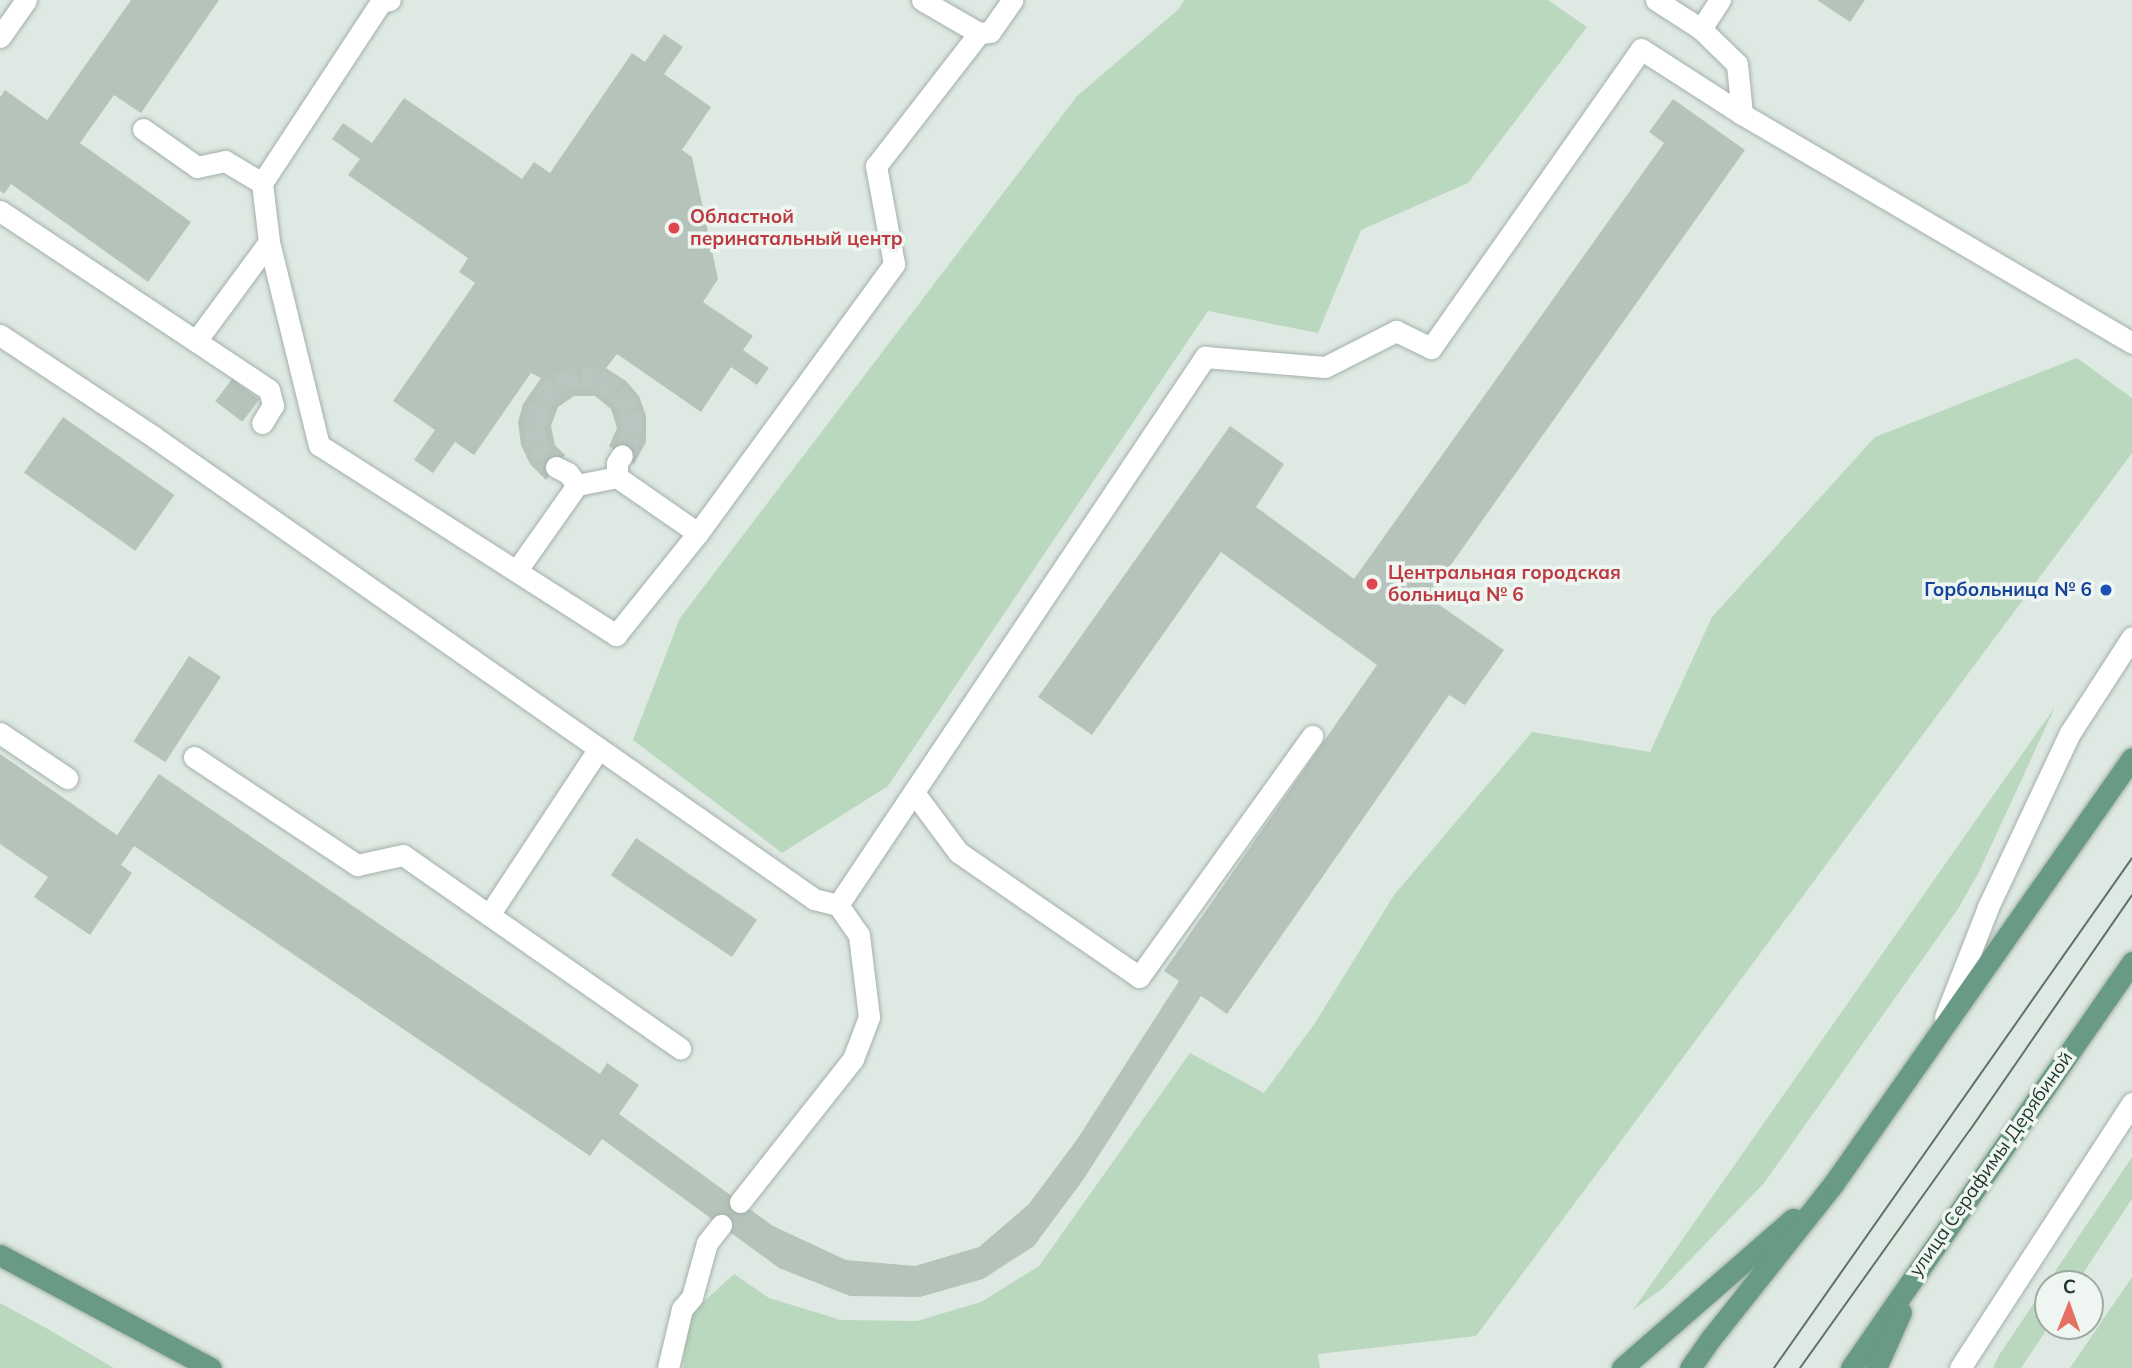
<!DOCTYPE html>
<meta charset="utf-8">
<style>
body{margin:0}
#map{position:relative;width:2132px;height:1368px;overflow:hidden;background:#dfe9e3;font-family:Mulish,sans-serif}
div>[style]{position:absolute}
.green>*{inset:0;background:#bad8bd}
.building>*{inset:0;background:#b5c3bb;transform-origin:0 0}
.minor-tunnel>*{height:21px;margin-top:-10.5px;transform-origin:0;background:repeating-linear-gradient(90deg,#b9c5bf 0 21px,transparent 0 31px)}
.roads{filter:drop-shadow(0 0 2px #a3b0a9) drop-shadow(0 0 2px #a3b0a9)}
.minor>*{height:21px;margin:-10.5px;padding:0 10.5px;transform-origin:10.5px;border-radius:10.5px;background:#fff}
.major>*{height:21px;margin:-10.5px;padding:0 10.5px;transform-origin:10.5px;border-radius:10.5px;background:#689a86}
.tram>*{height:2px;margin:-1px;padding:0 1px;transform-origin:1px;border-radius:1px;background:#5c7369}
.dots>*{width:19px;height:19px;translate:-50% -50%;box-sizing:border-box;border:4px solid #eff6f1;border-radius:50%}
span{translate:-50% -50%;white-space:nowrap;text-align:center;line-height:1.15;-webkit-text-stroke:7px #eff6f1;paint-order:stroke}
.health-label{font-size:19px;color:#be3a42;font-weight:700}
.left{translate:0 -50%;text-align:left}
.transit-label{font-size:19px;color:#164399;font-weight:700}
.right{translate:-100% -50%;text-align:right}
.street-label{font-size:19px;color:#22372e}
.north{position:absolute;left:2034px;top:1270px;width:70px;height:70px;box-sizing:border-box;background:#eff6f1;border:2px solid #9daaa3;border-radius:50%;rotate:1deg;font-size:19px;font-weight:700;line-height:28px;text-align:center;color:#22372e}
.north::after{content:'';display:block;margin:auto;width:24px;height:32px;background:#e46f62;clip-path:polygon(50% 0,100% 100%,50% 72%,0 100%)}
</style>
<div id="map">
<div class="green">
<div style="clip-path:polygon(1184px 0,1548px 0,1587px 27px,1468px 183px,1361px 230px,1318px 333px,1208px 311px,888px 786px,782px 853px,633px 740px,680px 618px,1077px 96px,1179px 9px)"></div>
<div style="clip-path:polygon(2077px 358px,2132px 398px,2132px 453px,1476px 1336px,1318px 1354px,1320px 1368px,683px 1368px,687px 1317px,734px 1274px,769px 1298px,841px 1320px,917px 1321px,981px 1302px,1039px 1266px,1190px 1053px,1264px 1093px,1315px 1023px,1394px 895px,1532px 732px,1650px 752px,1712px 617px,1875px 437px)"></div>
<div style="clip-path:polygon(2055px 707px,1979px 872px,1958px 909px,1764px 1183px,1663px 1288px,1633px 1310px)"></div>
<div style="clip-path:polygon(2132px 1157px,2132px 1199px,2076px 1284px,2048px 1284px,2049px 1326px,2021px 1368px,1993px 1368px,1999px 1355px)"></div>
<div style="clip-path:polygon(2132px 1277px,2132px 1368px,2070px 1368px)"></div>
<div style="clip-path:polygon(0 1303px,46px 1328px,114px 1368px,0 1368px)"></div>
</div>
<div class="building">
<div style="clip-path:polygon(131px 0,219px 0,141px 113px,114px 95px,80px 143px,191px 222px,148px 282px,11px 184px,4px 194px,0 191px,0 97px,5px 90px,47px 120px)"></div>
<div style="clip-path:polygon(1817px 0,1865px 0,1850px 22px)"></div>
<div style="clip-path:polygon(664px 34px,683px 47px,664px 74px,711px 107px,682px 150px,692px 157px,718px 279px,703px 302px,753px 336px,743px 350px,769px 368px,757px 385px,731px 367px,701px 412px,617px 354px,606px 368px,626px 381px,639px 396px,646px 416px,646px 442px,634px 464px,609px 446px,617px 428px,611px 409px,595px 396px,574px 396px,558px 407px,551px 426px,555px 445px,565px 455px,546px 480px,530px 464px,521px 445px,518px 422px,523px 404px,541px 378px,531px 373px,474px 455px,455px 442px,433px 473px,414px 460px,435px 430px,393px 401px,475px 283px,459px 272px,468px 258px,348px 175px,360px 159px,332px 139px,343px 123px,372px 143px,404px 98px,522px 179px,534px 162px,550px 173px,632px 53px,645px 62px)"></div>
<div style="clip-path:polygon(1673px 99px,1745px 150px,1428px 597px,1504px 650px,1465px 705px,1449px 695px,1227px 1014px,1201px 996px,1083px 1180px,1034px 1246px,983px 1279px,920px 1297px,850px 1296px,779px 1268px,602px 1139px,590px 1156px,134px 846px,121px 865px,132px 873px,90px 935px,34px 897px,48px 877px,0 844px,0 754px,117px 835px,159px 774px,600px 1074px,607px 1063px,639px 1085px,619px 1114px,773px 1226px,846px 1260px,915px 1266px,979px 1247px,1029px 1204px,1078px 1138px,1179px 981px,1164px 971px,1377px 665px,1221px 552px,1092px 735px,1038px 697px,1230px 426px,1284px 464px,1256px 507px,1354px 579px,1664px 143px,1649px 132px)"></div>
<div style="left:232px;top:379px;width:34px;height:28px;rotate:37deg"></div>
<div style="left:63px;top:417px;width:136px;height:68px;rotate:35deg"></div>
<div style="left:189px;top:656px;width:38px;height:102px;rotate:33deg"></div>
<div style="left:636px;top:838px;width:146px;height:45px;rotate:34deg"></div>
</div>
<div class="minor-tunnel">
<div style="left:556px;top:467px;width:15px;rotate:-143deg"></div>
<div style="left:544px;top:458px;width:15px;rotate:-118deg"></div>
<div style="left:537px;top:445px;width:20px;rotate:-99deg"></div>
<div style="left:534px;top:425px;width:25px;rotate:-72deg"></div>
<div style="left:542px;top:401px;width:23px;rotate:-50deg"></div>
<div style="left:557px;top:383px;width:25px;rotate:-16deg"></div>
<div style="left:581px;top:376px;width:17px;rotate:10deg"></div>
<div style="left:598px;top:379px;width:24px;rotate:33deg"></div>
<div style="left:618px;top:392px;width:24px;rotate:57deg"></div>
<div style="left:631px;top:412px;width:21px;rotate:87deg"></div>
<div style="left:632px;top:433px;width:24px;rotate:114deg"></div>
</div>
<div class="roads">
<div class="minor">
<div style="left:922px;top:0;width:66px;rotate:30.1deg"></div>
<div style="left:979px;top:33px;width:11px;rotate:-5deg"></div>
<div style="left:990px;top:32px;width:39px;rotate:-55deg"></div>
<div style="left:1656px;top:0;width:54px;rotate:32.8deg"></div>
<div style="left:1701px;top:29px;width:50px;rotate:44.2deg"></div>
<div style="left:1737px;top:64px;width:50px;rotate:84.3deg"></div>
<div style="left:1701px;top:29px;width:35px;rotate:-57deg"></div>
<div style="left:0;top:37px;width:45px;rotate:-54.9deg"></div>
<div style="left:143px;top:129px;width:66px;rotate:35.1deg"></div>
<div style="left:197px;top:167px;width:29px;rotate:-12deg"></div>
<div style="left:225px;top:161px;width:43px;rotate:30.7deg"></div>
<div style="left:262px;top:183px;width:217px;rotate:-56.7deg"></div>
<div style="left:381px;top:2px;width:9px;rotate:-13deg"></div>
<div style="left:262px;top:183px;width:59px;rotate:83.2deg"></div>
<div style="left:269px;top:242px;width:209px;rotate:76.2deg"></div>
<div style="left:319px;top:445px;width:353px;rotate:32.6deg"></div>
<div style="left:616px;top:635px;width:131px;rotate:-51.2deg"></div>
<div style="left:698px;top:533px;width:333px;rotate:-53.9deg"></div>
<div style="left:894px;top:264px;width:100px;rotate:-100.4deg"></div>
<div style="left:876px;top:166px;width:168px;rotate:-52.2deg"></div>
<div style="left:0;top:211px;width:323px;rotate:33.6deg"></div>
<div style="left:269px;top:390px;width:16px;rotate:75deg"></div>
<div style="left:273px;top:405px;width:21px;rotate:121deg"></div>
<div style="left:0;top:335px;width:185px;rotate:33.5deg"></div>
<div style="left:154px;top:437px;width:806px;rotate:34.99deg"></div>
<div style="left:814px;top:899px;width:25px;rotate:14deg"></div>
<div style="left:838px;top:905px;width:660px;rotate:-56.19deg"></div>
<div style="left:1205px;top:357px;width:120px;rotate:4.8deg"></div>
<div style="left:1325px;top:367px;width:80px;rotate:-26.9deg"></div>
<div style="left:1396px;top:331px;width:39px;rotate:26deg"></div>
<div style="left:1431px;top:348px;width:365px;rotate:-54.9deg"></div>
<div style="left:1641px;top:49px;width:120px;rotate:32.8deg"></div>
<div style="left:1742px;top:114px;width:452px;rotate:30.4deg"></div>
<div style="left:196px;top:341px;width:123px;rotate:-53.6deg"></div>
<div style="left:556px;top:467px;width:13px;rotate:27deg"></div>
<div style="left:568px;top:473px;width:15px;rotate:53deg"></div>
<div style="left:617px;top:477px;width:14px;rotate:-90deg"></div>
<div style="left:617px;top:463px;width:9px;rotate:-58deg"></div>
<div style="left:517px;top:570px;width:104px;rotate:-54.8deg"></div>
<div style="left:577px;top:485px;width:41px;rotate:-11.3deg"></div>
<div style="left:617px;top:477px;width:98px;rotate:34.7deg"></div>
<div style="left:0;top:733px;width:81px;rotate:33.9deg"></div>
<div style="left:194px;top:757px;width:196px;rotate:33.5deg"></div>
<div style="left:357px;top:865px;width:47px;rotate:-12.3deg"></div>
<div style="left:403px;top:855px;width:338px;rotate:34.9deg"></div>
<div style="left:915px;top:794px;width:72px;rotate:53.4deg"></div>
<div style="left:958px;top:852px;width:220px;rotate:34.6deg"></div>
<div style="left:1139px;top:977px;width:297px;rotate:-54.3deg"></div>
<div style="left:489px;top:915px;width:198px;rotate:-56.6deg"></div>
<div style="left:1945px;top:1017px;width:118px;rotate:-68.6deg"></div>
<div style="left:1988px;top:907px;width:192px;rotate:-64.8deg"></div>
<div style="left:2070px;top:733px;width:114px;rotate:-57.1deg"></div>
<div style="left:740px;top:1202px;width:182px;rotate:-51.7deg"></div>
<div style="left:853px;top:1059px;width:45px;rotate:-69.1deg"></div>
<div style="left:869px;top:1017px;width:83px;rotate:-97deg"></div>
<div style="left:859px;top:935px;width:37px;rotate:-125deg"></div>
<div style="left:668px;top:1368px;width:61px;rotate:-76.7deg"></div>
<div style="left:682px;top:1309px;width:16px;rotate:-50deg"></div>
<div style="left:692px;top:1297px;width:56px;rotate:-74.5deg"></div>
<div style="left:707px;top:1243px;width:23px;rotate:-52deg"></div>
<div style="left:1960px;top:1368px;width:316px;rotate:-57deg"></div>
</div>
<div class="major">
<div style="left:0;top:1255px;width:239px;rotate:28.2deg"></div>
<div style="left:1622px;top:1368px;width:227px;rotate:-41.1deg"></div>
<div style="left:1690px;top:1368px;width:38px;rotate:-55deg"></div>
<div style="left:1712px;top:1337px;width:196px;rotate:-51.6deg"></div>
<div style="left:1834px;top:1183px;width:519px;rotate:-54.96deg"></div>
<div style="left:1851px;top:1368px;width:494px;rotate:-55.3deg"></div>
<div style="left:1876px;top:1368px;width:61px;rotate:-65.9deg"></div>
</div>
</div>
<div class="tram">
<div style="left:1774px;top:1368px;width:623px;rotate:-54.93deg"></div>
<div style="left:1800px;top:1368px;width:292px;rotate:-54.5deg"></div>
<div style="left:1970px;top:1130px;width:285px;rotate:-55.4deg"></div>
</div>
<div class="dots">
<div style="left:674px;top:228px;background:#e0444e"></div>
<div style="left:1372px;top:584px;background:#e0444e"></div>
<div style="left:2106px;top:590px;background:#1a4fb4"></div>
</div>
<div class="health-label">
<span class="left" style="left:690px;top:228px">Областной<br>перинатальный центр</span>
<span class="left" style="left:1388px;top:584px">Центральная городская<br>больница № 6</span>
</div>
<div class="transit-label">
<span class="right" style="left:2092px;top:590px">Горбольница № 6</span>
</div>
<div class="street-label">
<span style="left:1991px;top:1164px;rotate:-55deg">улица Серафимы Дерябиной</span>
</div>
<div class="north">С</div>
</div>
